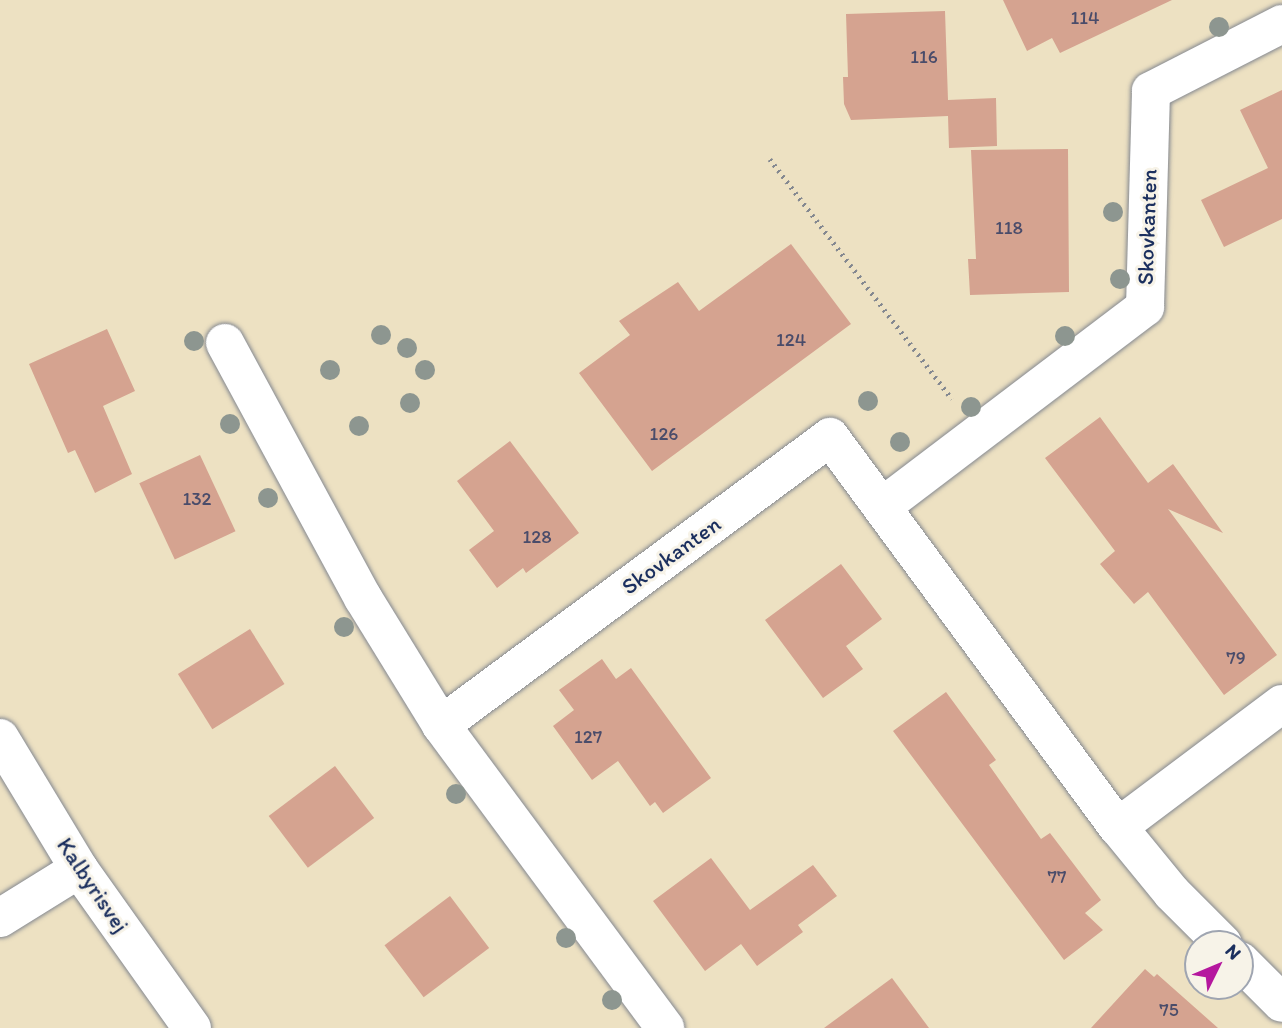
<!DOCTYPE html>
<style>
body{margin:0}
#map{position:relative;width:1282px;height:1028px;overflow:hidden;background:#ede1c2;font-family:Itim,sans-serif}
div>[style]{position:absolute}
.building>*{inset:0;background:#d5a390;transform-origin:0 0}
.path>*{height:4.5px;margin-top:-2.25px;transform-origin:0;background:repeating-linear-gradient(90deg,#848890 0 2px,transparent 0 7px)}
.roads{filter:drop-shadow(0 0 2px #848890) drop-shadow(0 0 2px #848890)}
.minor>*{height:38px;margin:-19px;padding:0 19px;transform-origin:19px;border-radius:19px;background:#fff}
.trees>*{width:20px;height:20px;margin:-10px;border-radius:50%;background:#8d9690}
span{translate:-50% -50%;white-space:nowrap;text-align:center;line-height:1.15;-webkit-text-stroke:6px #f7f3e8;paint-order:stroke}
.number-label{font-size:19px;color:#4a4c6a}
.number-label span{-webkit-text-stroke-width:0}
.street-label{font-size:23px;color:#1b2f5e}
.north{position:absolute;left:1184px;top:930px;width:70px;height:70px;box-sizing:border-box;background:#f7f3e8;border:2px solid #9fa5b1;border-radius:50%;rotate:47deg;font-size:19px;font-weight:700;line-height:28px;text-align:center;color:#1b2f5e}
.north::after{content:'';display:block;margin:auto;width:24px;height:32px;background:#b5179e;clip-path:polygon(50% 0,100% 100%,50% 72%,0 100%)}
</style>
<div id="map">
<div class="building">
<div style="clip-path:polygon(1003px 0,1172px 0,1060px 53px,1052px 38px,1027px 51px)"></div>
<div style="clip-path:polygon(945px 11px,948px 100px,996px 98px,997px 146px,949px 148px,948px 116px,851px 120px,844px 104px,843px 77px,848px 77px,846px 14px)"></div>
<div style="clip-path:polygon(1282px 90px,1282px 219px,1224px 247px,1201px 200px,1268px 168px,1240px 110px)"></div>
<div style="clip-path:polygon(1068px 149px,1069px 292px,970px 295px,968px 259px,976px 259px,971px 150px)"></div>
<div style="clip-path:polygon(791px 244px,851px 324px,652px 471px,579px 373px,630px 335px,619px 321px,678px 282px,699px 311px)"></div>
<div style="clip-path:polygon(107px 329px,135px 391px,103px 406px,132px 474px,95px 493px,75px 450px,68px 453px,29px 364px)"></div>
<div style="clip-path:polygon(1100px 417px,1148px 483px,1173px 464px,1223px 533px,1168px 509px,1277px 655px,1224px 695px,1148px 592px,1134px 604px,1100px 564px,1115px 551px,1045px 458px)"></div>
<div style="clip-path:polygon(510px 441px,579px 533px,526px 573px,523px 568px,497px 588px,469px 550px,494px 531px,457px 481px)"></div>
<div style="left:200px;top:455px;width:84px;height:67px;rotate:65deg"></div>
<div style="clip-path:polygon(841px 564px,882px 619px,846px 646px,863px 669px,823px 698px,765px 620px)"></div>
<div style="left:250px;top:629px;width:65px;height:85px;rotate:58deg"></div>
<div style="clip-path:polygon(602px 659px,616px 679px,631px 668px,711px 778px,663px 813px,655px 802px,650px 806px,618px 761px,592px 780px,553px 726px,574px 710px,559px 690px)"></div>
<div style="clip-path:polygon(946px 692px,996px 760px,989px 765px,1041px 839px,1050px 833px,1101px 900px,1085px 913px,1103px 930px,1064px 960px,893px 731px)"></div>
<div style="left:335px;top:766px;width:65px;height:83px;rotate:53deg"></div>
<div style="clip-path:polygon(711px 858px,750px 910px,813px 865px,837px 896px,798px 925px,803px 932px,757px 966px,741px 944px,705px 971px,653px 901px)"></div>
<div style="left:450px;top:896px;width:65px;height:82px;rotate:53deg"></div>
<div style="clip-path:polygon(1145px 969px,1154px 977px,1157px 974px,1218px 1028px,1091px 1028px)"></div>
<div style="clip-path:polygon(892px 978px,929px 1028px,824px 1028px)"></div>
</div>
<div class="path">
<div style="left:770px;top:159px;width:301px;rotate:52.8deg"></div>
</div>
<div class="roads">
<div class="minor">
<div style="left:225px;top:343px;width:290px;rotate:61.6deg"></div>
<div style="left:363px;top:598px;width:149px;rotate:58.4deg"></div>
<div style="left:441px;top:725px;width:377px;rotate:53.5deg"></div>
<div style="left:883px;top:506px;width:329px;rotate:-37.2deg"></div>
<div style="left:1145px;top:307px;width:216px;rotate:-88.4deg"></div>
<div style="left:1151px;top:91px;width:147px;rotate:-27.1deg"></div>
<div style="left:441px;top:725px;width:484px;rotate:-36.5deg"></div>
<div style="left:830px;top:437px;width:485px;rotate:53.6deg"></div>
<div style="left:1118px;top:827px;width:85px;rotate:50.7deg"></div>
<div style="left:1172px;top:893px;width:72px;rotate:45deg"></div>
<div style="left:0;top:738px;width:153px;rotate:58.9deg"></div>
<div style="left:79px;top:869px;width:195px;rotate:54.6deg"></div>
<div style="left:1118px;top:827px;width:205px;rotate:-36.9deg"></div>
<div style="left:0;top:918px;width:93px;rotate:-31.8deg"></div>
<div style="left:1240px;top:961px;width:59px;rotate:45deg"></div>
</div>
</div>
<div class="trees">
<div style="left:1219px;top:27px"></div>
<div style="left:1113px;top:212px"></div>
<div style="left:1120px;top:279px"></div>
<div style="left:381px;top:335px"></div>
<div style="left:1065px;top:336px"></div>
<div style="left:194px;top:341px"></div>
<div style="left:407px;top:348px"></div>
<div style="left:330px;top:370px"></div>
<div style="left:425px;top:370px"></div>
<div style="left:868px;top:401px"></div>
<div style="left:410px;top:403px"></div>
<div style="left:971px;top:407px"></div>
<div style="left:230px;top:424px"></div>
<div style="left:359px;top:426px"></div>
<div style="left:900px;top:442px"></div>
<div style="left:268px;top:498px"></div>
<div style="left:344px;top:627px"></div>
<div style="left:456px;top:794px"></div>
<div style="left:566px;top:938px"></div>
<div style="left:612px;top:1000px"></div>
</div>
<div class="number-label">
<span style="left:1085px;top:18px">114</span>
<span style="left:924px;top:57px">116</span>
<span style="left:1009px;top:228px">118</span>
<span style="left:791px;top:340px">124</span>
<span style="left:664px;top:434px">126</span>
<span style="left:197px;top:499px">132</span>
<span style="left:537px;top:537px">128</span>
<span style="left:1236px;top:658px">79</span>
<span style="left:588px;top:737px">127</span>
<span style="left:1057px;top:877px">77</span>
<span style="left:1169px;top:1010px">75</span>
</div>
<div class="street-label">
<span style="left:1147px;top:227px;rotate:-88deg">Skovkanten</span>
<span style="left:671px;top:555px;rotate:-36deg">Skovkanten</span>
<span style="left:93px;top:885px;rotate:56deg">Kalbyrisvej</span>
</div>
<div class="north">N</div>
</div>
